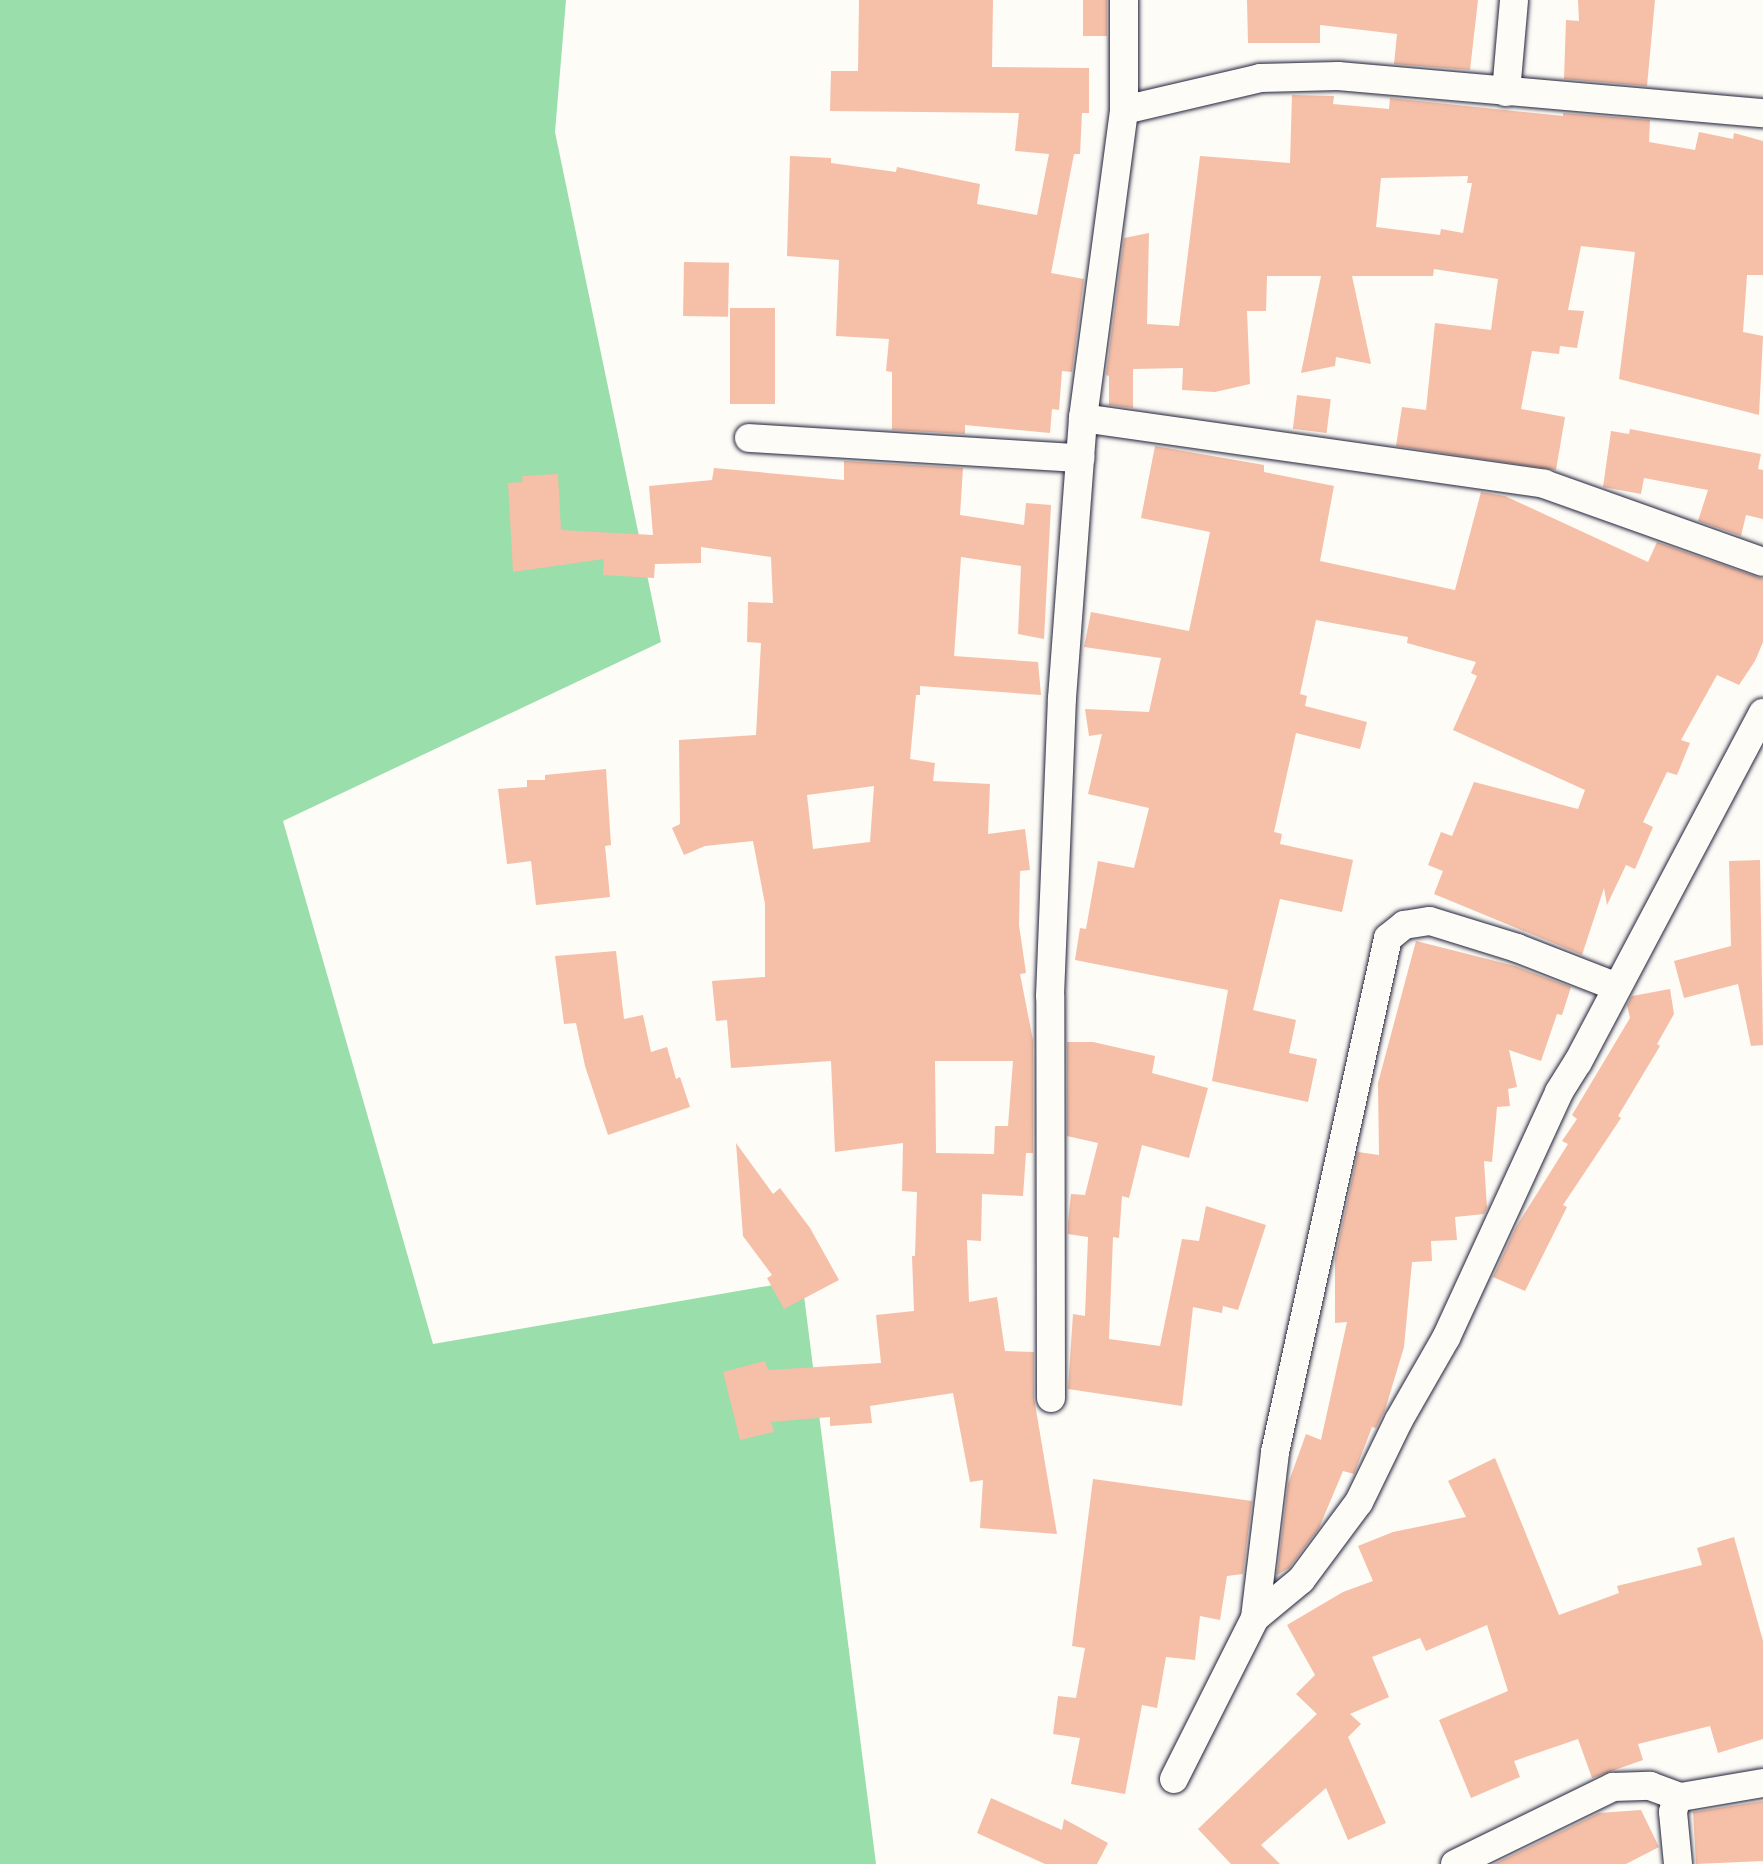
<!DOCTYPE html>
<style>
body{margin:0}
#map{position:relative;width:1763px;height:1864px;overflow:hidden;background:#fdfcf7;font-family:"Gochi Hand",sans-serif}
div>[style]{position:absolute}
.green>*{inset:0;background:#99deab}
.building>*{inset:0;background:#f5bfa8;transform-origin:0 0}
.roads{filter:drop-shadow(0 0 2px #22223b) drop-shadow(0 0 2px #22223b)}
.street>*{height:28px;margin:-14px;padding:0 14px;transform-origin:14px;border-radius:14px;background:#fdfcf7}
span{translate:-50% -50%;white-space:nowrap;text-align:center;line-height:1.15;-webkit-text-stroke:6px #fdfcf7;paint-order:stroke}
</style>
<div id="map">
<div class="green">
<div style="clip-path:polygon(0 0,566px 0,555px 132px,661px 642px,283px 821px,433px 1344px,802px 1280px,876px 1864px,0 1864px)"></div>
</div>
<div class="building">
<div style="clip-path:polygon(859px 0,993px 0,992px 67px,1089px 68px,1089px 113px,1082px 113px,1080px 154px,1074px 154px,1051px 273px,1084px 279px,1072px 372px,1062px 371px,1059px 410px,1052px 409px,1050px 433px,965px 425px,965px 434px,892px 430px,892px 372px,886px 371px,889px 339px,836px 336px,839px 260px,787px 256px,790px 156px,831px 158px,831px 163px,896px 172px,897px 167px,980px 184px,977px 204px,1037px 215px,1049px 154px,1015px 151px,1019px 113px,830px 111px,831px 71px,858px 71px)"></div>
<div style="left:1083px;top:0;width:24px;height:36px"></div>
<div style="clip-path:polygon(1247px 0,1478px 0,1470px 70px,1394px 64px,1397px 34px,1320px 25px,1320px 43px,1248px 43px)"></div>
<div style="clip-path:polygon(1578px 0,1655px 0,1647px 86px,1564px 79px,1566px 20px,1579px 21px)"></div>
<div style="clip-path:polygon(evenodd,1292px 95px,1334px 96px,1333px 104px,1389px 109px,1390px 98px,1563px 116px,1563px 113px,1650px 120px,1649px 142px,1695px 150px,1699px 132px,1733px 139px,1734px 133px,1763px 141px,1763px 275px,1747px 275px,1743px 332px,1763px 336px,1759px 415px,1619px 379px,1635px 252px,1581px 246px,1568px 310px,1584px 311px,1577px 348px,1560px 346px,1559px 354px,1532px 351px,1521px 409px,1565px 417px,1556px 470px,1396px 446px,1402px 407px,1426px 410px,1435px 323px,1491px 330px,1498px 279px,1434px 269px,1433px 276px,1352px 276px,1371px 364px,1336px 357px,1335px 366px,1301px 373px,1321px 276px,1267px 276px,1266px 311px,1247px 311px,1250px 384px,1215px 392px,1182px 390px,1183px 368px,1133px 369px,1133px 408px,1109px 405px,1109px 376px,1106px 375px,1124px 238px,1149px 233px,1147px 324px,1179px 326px,1200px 156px,1290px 163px,1292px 95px,1468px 176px,1467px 183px,1472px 183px,1463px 233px,1441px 229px,1440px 235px,1376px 227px,1381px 178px,1468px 176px)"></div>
<div style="left:684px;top:262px;width:45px;height:54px;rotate:1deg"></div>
<div style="left:730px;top:308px;width:45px;height:96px"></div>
<div style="left:1297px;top:395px;width:34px;height:34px;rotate:7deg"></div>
<div style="clip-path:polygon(1630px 429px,1761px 454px,1758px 469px,1763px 470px,1763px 519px,1746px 515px,1741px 536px,1698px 521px,1708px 490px,1644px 478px,1641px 494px,1603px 487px,1611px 431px,1629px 434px)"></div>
<div style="clip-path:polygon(1155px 446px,1264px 465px,1264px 472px,1334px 486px,1320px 561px,1455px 590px,1481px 492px,1505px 496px,1648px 562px,1657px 542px,1763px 579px,1763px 642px,1755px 661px,1739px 685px,1717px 675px,1681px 740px,1690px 743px,1677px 775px,1667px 772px,1643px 822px,1653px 827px,1635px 869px,1626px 865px,1607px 905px,1604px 888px,1582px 955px,1434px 894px,1443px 871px,1428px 865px,1441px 832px,1452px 836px,1474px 782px,1578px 809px,1585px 790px,1453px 730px,1477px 676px,1471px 673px,1476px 662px,1407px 643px,1408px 637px,1316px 620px,1300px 694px,1307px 696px,1305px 706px,1367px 722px,1360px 749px,1296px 733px,1274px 832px,1282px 834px,1280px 844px,1353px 860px,1342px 912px,1280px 899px,1253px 1010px,1296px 1020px,1289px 1053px,1317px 1059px,1308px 1102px,1212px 1081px,1228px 990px,1075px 960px,1080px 928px,1086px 929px,1098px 861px,1134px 868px,1149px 808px,1088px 794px,1102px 734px,1089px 736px,1085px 709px,1149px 712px,1161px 658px,1084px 647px,1091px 612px,1189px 631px,1210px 532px,1141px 518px)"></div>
<div style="clip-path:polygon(evenodd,844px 461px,963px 468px,960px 515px,1024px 525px,1026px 503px,1051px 505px,1044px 639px,1018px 634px,1021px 566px,961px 557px,954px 656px,1038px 662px,1041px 695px,920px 686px,920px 695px,916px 695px,910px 759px,935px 763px,933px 781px,990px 784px,988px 834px,1025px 829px,1030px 870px,1020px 871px,1019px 925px,1026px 973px,1020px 974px,1033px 1040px,1033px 1153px,1026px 1153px,1023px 1196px,982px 1194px,981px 1241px,967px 1240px,969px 1302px,997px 1297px,1005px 1351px,1034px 1352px,1034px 1398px,1057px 1534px,980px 1528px,983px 1480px,970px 1482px,953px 1393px,870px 1406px,872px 1423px,830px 1426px,830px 1417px,771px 1422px,774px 1432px,740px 1440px,723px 1372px,765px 1361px,768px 1370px,881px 1363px,876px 1315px,914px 1311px,912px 1256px,915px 1256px,917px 1192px,902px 1191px,903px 1143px,835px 1152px,831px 1061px,731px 1068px,727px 1020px,716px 1021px,712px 981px,765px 977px,765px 904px,753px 841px,705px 846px,684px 855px,672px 828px,680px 824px,679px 740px,756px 735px,761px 643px,747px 642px,748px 602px,773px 603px,771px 557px,701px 547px,701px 563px,655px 564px,654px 578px,603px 575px,604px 559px,513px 572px,508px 483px,523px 482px,522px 476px,558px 474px,561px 530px,653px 535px,649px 486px,712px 480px,714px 468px,844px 480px,844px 461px,874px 786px,870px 842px,813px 849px,807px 795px,874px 786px,844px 461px,935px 1061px,1013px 1061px,1008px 1126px,995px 1126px,994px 1154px,936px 1153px,935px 1061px)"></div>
<div style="clip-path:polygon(606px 769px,611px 845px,605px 846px,610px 897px,536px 905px,531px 861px,507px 864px,498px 789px,527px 787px,527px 780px,545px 780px,545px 775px)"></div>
<div style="clip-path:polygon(1760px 860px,1763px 1045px,1751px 1046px,1738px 984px,1684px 998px,1674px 961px,1731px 946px,1729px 861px)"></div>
<div style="clip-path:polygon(1416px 941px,1515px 966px,1571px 987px,1562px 1015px,1557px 1014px,1541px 1061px,1509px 1050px,1517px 1087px,1508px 1089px,1510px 1106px,1497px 1107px,1492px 1162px,1484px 1161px,1487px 1208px,1484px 1214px,1455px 1217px,1457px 1240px,1431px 1241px,1432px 1261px,1412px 1262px,1404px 1347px,1385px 1410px,1376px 1428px,1372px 1427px,1354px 1474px,1343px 1471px,1319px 1528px,1289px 1568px,1277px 1575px,1288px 1484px,1306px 1434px,1321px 1440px,1347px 1322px,1335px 1323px,1335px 1259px,1358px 1152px,1379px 1155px,1378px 1083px)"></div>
<div style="clip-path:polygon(616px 951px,624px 1019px,643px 1015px,651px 1052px,667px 1047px,676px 1079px,680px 1077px,690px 1107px,608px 1135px,585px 1066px,576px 1023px,564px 1024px,555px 956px)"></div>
<div style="clip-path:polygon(1670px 989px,1674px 1014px,1657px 1044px,1660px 1046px,1618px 1116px,1621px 1118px,1563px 1205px,1567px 1207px,1525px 1291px,1493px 1277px,1516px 1227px,1568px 1144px,1562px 1141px,1577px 1119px,1572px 1115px,1630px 1018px,1627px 1005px,1632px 996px)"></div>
<div style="clip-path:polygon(1067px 1042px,1093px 1042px,1155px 1056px,1152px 1073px,1208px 1088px,1189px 1158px,1142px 1145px,1129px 1198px,1122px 1196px,1119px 1238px,1113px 1237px,1109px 1339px,1160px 1346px,1182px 1239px,1199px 1241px,1206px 1206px,1266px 1225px,1238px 1310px,1223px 1306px,1222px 1313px,1193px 1307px,1182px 1406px,1068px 1389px,1073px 1314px,1085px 1316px,1088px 1237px,1068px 1234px,1068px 1222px,1071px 1194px,1085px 1195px,1098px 1143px,1067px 1136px)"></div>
<div style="clip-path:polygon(736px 1143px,773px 1194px,780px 1188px,810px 1228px,839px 1280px,784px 1309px,767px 1278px,772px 1275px,743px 1236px)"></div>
<div style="clip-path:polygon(1495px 1458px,1559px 1615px,1619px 1593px,1617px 1586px,1702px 1565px,1697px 1548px,1734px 1537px,1763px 1641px,1763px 1739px,1718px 1753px,1710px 1726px,1638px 1744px,1643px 1760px,1592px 1778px,1578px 1739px,1514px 1761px,1520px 1777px,1471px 1798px,1439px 1720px,1508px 1691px,1487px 1625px,1426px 1651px,1420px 1638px,1372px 1657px,1389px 1697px,1350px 1714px,1361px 1724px,1348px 1737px,1386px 1823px,1348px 1840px,1326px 1788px,1261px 1845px,1280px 1864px,1231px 1864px,1198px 1829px,1317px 1714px,1296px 1694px,1315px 1675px,1287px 1625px,1343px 1592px,1373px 1581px,1358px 1546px,1393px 1532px,1466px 1517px,1448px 1481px)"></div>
<div style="clip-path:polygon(1093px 1479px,1252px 1501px,1243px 1574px,1227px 1576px,1220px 1620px,1200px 1616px,1195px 1660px,1166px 1657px,1157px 1708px,1142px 1705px,1125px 1794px,1071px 1784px,1080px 1738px,1053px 1734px,1058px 1696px,1076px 1698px,1085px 1648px,1072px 1646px)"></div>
<div style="clip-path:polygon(991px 1798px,1062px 1830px,1064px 1819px,1108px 1843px,1097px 1864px,1045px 1864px,977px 1833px)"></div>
<div style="clip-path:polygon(1763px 1801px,1763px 1861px,1696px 1864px,1693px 1812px)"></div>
<div style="clip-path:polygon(1641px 1810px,1659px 1847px,1626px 1864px,1494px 1864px,1599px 1813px)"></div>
</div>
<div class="roads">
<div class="street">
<div style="left:1506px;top:92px;width:92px;rotate:-85deg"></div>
<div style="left:1124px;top:110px;width:140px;rotate:-13.2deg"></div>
<div style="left:1260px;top:78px;width:78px;rotate:-1.5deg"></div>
<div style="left:1338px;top:76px;width:427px;rotate:5deg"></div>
<div style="left:1083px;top:418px;width:466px;rotate:8.1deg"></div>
<div style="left:1544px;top:484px;width:232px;rotate:19.6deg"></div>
<div style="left:749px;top:438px;width:332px;rotate:3.5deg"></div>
<div style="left:1051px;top:1398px;width:402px;rotate:-90.1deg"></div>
<div style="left:1050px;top:996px;width:298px;rotate:-87.7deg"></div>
<div style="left:1062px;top:698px;width:281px;rotate:-85.7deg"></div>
<div style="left:1083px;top:418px;width:311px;rotate:-82.4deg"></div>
<div style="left:1124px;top:110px;width:110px;rotate:-90deg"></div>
<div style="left:1255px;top:1618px;width:167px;rotate:-83.1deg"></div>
<div style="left:1275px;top:1452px;width:526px;rotate:-77.6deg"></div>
<div style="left:1388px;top:938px;width:21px;rotate:-39deg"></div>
<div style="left:1404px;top:925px;width:26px;rotate:-9deg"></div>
<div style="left:1430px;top:921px;width:91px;rotate:17.2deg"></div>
<div style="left:1517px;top:948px;width:107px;rotate:21.3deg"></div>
<div style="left:1174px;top:1779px;width:180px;rotate:-63.3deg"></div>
<div style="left:1255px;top:1618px;width:60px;rotate:-39.6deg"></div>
<div style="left:1301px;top:1580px;width:97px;rotate:-53.4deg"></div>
<div style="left:1359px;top:1502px;width:91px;rotate:-64deg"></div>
<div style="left:1399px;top:1420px;width:95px;rotate:-60.2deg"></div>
<div style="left:1446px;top:1338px;width:271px;rotate:-65.3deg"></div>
<div style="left:1559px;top:1092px;width:36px;rotate:-58deg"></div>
<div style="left:1578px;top:1062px;width:395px;rotate:-62.1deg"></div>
<div style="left:1455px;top:1864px;width:176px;rotate:-26deg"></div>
<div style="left:1613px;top:1787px;width:37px;rotate:-2deg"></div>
<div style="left:1650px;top:1786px;width:33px;rotate:20deg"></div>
<div style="left:1678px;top:1864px;width:52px;rotate:-95.5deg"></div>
<div style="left:1673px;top:1812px;width:11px;rotate:-75deg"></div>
<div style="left:1676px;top:1801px;width:6px;rotate:-39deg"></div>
<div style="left:1681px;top:1797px;width:83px;rotate:-9.7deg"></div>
</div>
</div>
</div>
